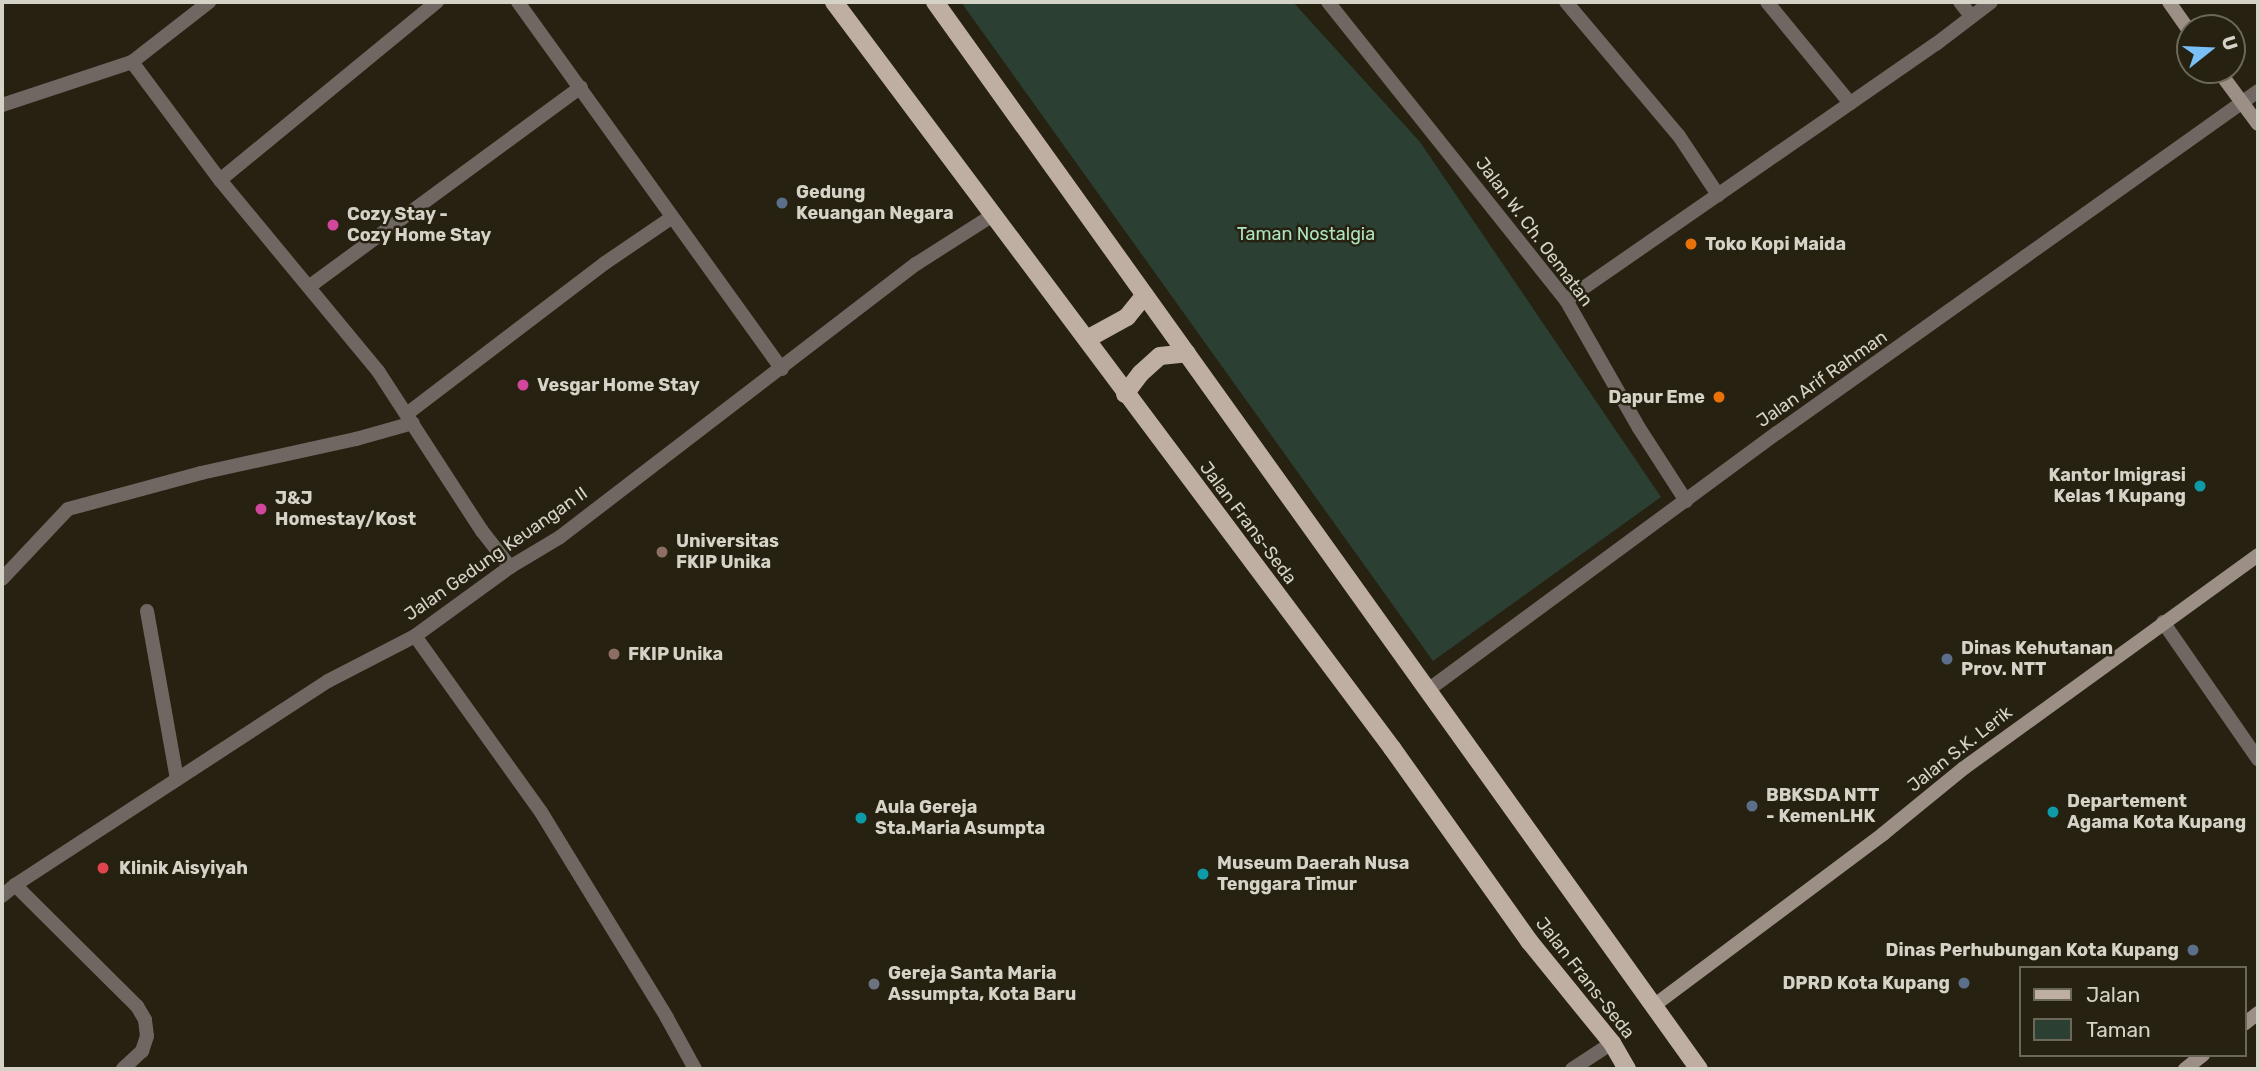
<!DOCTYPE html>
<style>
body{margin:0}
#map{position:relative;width:2260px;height:1071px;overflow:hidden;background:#262110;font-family:Rubik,sans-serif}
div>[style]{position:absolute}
.green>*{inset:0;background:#2b4033}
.minor>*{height:14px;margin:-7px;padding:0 7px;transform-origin:7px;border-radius:7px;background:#706762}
.tertiary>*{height:14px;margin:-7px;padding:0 7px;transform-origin:7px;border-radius:7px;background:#706762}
.secondary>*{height:14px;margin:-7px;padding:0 7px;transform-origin:7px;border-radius:7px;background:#9c8f86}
.primary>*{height:18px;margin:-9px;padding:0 9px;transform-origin:9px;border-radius:9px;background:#bfaea2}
.dots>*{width:19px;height:19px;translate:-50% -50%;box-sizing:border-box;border:4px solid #262110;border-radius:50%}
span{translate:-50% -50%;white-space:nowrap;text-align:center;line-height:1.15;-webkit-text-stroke:5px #262110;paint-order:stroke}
.poi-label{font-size:18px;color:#d5d2c7;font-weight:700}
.left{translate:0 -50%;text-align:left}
.right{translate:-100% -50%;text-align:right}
.street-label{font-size:18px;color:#d5d2c7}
.park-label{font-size:18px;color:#ade4c2}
.frame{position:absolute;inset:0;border:4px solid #d5d2c7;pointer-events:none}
.legend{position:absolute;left:2019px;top:966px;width:228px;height:91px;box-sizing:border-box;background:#262110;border:2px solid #6c6859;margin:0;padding:9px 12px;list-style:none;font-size:21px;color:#d5d2c7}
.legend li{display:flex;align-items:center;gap:14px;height:35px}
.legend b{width:35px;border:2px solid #6c6859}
.north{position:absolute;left:2176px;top:14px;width:70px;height:70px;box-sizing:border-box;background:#262110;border:2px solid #6c6859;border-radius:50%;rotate:72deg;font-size:19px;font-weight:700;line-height:28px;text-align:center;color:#d5d2c7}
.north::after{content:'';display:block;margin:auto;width:24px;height:32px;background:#79bff8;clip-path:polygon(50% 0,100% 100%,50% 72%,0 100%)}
</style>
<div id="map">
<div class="green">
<div style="clip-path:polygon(961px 2px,1293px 2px,1420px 142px,1661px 497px,1433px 661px)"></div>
</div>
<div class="minor">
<div style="left:518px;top:2px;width:452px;rotate:54.3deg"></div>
<div style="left:1328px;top:2px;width:381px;rotate:51.4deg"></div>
<div style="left:1566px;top:300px;width:147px;rotate:60.3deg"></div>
<div style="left:1639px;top:428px;width:87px;rotate:57.2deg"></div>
<div style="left:1566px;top:2px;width:175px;rotate:49.9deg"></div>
<div style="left:1679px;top:136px;width:71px;rotate:56.5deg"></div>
<div style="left:1767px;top:2px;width:131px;rotate:50.6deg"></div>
<div style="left:1960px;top:2px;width:18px;rotate:52deg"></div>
<div style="left:132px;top:62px;width:147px;rotate:53.3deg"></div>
<div style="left:220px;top:180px;width:248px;rotate:50.4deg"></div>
<div style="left:378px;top:371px;width:191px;rotate:57deg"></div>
<div style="left:482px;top:531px;width:46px;rotate:52.1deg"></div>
<div style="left:2px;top:105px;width:137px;rotate:-18.3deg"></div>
<div style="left:132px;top:62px;width:98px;rotate:-37.9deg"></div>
<div style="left:220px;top:180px;width:281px;rotate:-39.4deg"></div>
<div style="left:310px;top:286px;width:336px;rotate:-36.3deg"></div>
<div style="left:1566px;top:300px;width:450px;rotate:-34.7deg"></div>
<div style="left:1936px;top:44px;width:69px;rotate:-37.4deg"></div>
<div style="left:408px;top:413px;width:248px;rotate:-37.3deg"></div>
<div style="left:605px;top:263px;width:80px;rotate:-34.3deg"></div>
<div style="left:2px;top:579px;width:96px;rotate:-46.7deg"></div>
<div style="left:68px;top:509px;width:138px;rotate:-15.1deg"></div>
<div style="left:201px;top:473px;width:159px;rotate:-12.4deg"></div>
<div style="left:356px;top:439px;width:59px;rotate:-15.7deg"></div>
<div style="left:147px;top:611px;width:171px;rotate:79.9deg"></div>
<div style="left:2163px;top:622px;width:167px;rotate:55.3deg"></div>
<div style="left:415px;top:636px;width:216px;rotate:54.4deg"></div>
<div style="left:541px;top:812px;width:241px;rotate:58.5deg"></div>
<div style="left:667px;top:1018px;width:58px;rotate:61.2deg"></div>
<div style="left:1428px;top:690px;width:433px;rotate:-36.4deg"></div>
<div style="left:1777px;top:433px;width:590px;rotate:-35.41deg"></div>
<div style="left:15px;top:885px;width:172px;rotate:44.8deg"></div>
<div style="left:137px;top:1006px;width:16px;rotate:60deg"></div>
<div style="left:145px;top:1020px;width:16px;rotate:83deg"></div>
<div style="left:147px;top:1036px;width:16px;rotate:108deg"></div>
<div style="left:142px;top:1051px;width:26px;rotate:137deg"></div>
<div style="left:2px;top:896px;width:17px;rotate:-40deg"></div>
<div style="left:15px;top:885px;width:374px;rotate:-33.1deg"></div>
<div style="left:328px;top:681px;width:98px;rotate:-27.3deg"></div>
<div style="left:415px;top:636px;width:117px;rotate:-36deg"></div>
<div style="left:510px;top:567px;width:58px;rotate:-31deg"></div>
<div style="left:560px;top:537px;width:449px;rotate:-37.5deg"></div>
<div style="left:916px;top:264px;width:91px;rotate:-32.5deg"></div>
</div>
<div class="tertiary">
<div style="left:1572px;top:1069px;width:48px;rotate:-33deg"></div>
</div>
<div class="secondary">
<div style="left:2169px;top:2px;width:37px;rotate:55deg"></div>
<div style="left:2218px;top:70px;width:67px;rotate:53.5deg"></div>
<div style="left:1656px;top:1004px;width:284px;rotate:-36.8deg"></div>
<div style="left:1883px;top:834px;width:104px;rotate:-39.2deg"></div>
<div style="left:1964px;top:768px;width:363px;rotate:-35.9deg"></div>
<div style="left:2244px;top:1024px;width:18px;rotate:-38deg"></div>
<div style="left:2185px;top:1069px;width:23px;rotate:-38deg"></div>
</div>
<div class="primary">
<div style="left:834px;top:2px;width:932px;rotate:53.2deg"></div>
<div style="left:1392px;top:748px;width:237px;rotate:54.6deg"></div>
<div style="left:1529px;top:941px;width:132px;rotate:50.9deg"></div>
<div style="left:1612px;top:1043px;width:30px;rotate:60deg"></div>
<div style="left:935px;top:2px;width:1312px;rotate:54.4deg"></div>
<div style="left:1087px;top:339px;width:46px;rotate:-28.8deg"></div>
<div style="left:1127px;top:317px;width:28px;rotate:-51deg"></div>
<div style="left:1125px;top:394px;width:26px;rotate:-53deg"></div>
<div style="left:1141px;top:373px;width:25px;rotate:-42deg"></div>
<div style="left:1160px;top:356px;width:27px;rotate:-6deg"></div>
</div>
<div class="dots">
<div style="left:782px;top:203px;background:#5c6f8a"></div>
<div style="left:333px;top:225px;background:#d1479c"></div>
<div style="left:1691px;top:244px;background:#e8710a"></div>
<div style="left:523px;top:385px;background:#d1479c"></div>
<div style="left:1719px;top:397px;background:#e8710a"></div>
<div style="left:2200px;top:486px;background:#0f9aa8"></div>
<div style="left:261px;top:509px;background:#d1479c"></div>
<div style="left:662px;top:552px;background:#8d6e63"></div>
<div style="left:614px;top:654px;background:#8d6e63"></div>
<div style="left:1947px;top:659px;background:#5c6f8a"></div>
<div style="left:1752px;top:806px;background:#5c6f8a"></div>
<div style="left:2053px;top:812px;background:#0f9aa8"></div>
<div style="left:861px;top:818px;background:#0f9aa8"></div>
<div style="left:103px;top:868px;background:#e0444e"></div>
<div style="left:1203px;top:874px;background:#0f9aa8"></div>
<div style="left:2193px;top:950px;background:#5c6f8a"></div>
<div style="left:1964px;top:983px;background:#5c6f8a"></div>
<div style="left:874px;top:984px;background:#6b7280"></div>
</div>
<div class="poi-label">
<span class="left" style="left:796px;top:203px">Gedung<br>Keuangan Negara</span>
<span class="left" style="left:347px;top:225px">Cozy Stay -<br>Cozy Home Stay</span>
<span class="left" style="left:1705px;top:244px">Toko Kopi Maida</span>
<span class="left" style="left:537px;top:385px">Vesgar Home Stay</span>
<span class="right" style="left:1705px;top:397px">Dapur Eme</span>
<span class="right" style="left:2186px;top:486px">Kantor Imigrasi<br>Kelas 1 Kupang</span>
<span class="left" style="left:275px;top:509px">J&amp;J<br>Homestay/Kost</span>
<span class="left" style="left:676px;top:552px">Universitas<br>FKIP Unika</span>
<span class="left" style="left:1961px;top:659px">Dinas Kehutanan<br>Prov. NTT</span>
<span class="left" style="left:628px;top:654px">FKIP Unika</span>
<span class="left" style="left:1766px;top:806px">BBKSDA NTT<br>- KemenLHK</span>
<span class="left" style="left:2067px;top:812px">Departement<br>Agama Kota Kupang</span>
<span class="left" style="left:875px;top:818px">Aula Gereja<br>Sta.Maria Asumpta</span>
<span class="left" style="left:1217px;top:874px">Museum Daerah Nusa<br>Tenggara Timur</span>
<span class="left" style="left:119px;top:868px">Klinik Aisyiyah</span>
<span class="right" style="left:2179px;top:950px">Dinas Perhubungan Kota Kupang</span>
<span class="left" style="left:888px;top:984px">Gereja Santa Maria<br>Assumpta, Kota Baru</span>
<span class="right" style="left:1950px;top:983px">DPRD Kota Kupang</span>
</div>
<div class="street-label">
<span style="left:1534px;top:232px;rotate:53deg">Jalan W. Ch. Oematan</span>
<span style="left:1822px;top:379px;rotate:-35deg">Jalan Arif Rahman</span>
<span style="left:1248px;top:523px;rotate:53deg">Jalan Frans-Seda</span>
<span style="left:496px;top:554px;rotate:-35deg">Jalan Gedung Keuangan II</span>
<span style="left:1960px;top:749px;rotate:-38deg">Jalan S.K. Lerik</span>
<span style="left:1585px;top:978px;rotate:52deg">Jalan Frans-Seda</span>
</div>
<div class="park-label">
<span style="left:1306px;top:234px">Taman Nostalgia</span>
</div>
<div class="frame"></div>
<ul class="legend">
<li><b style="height:9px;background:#bfaea2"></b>Jalan</li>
<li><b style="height:19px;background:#2b4033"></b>Taman</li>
</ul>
<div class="north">U</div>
</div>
